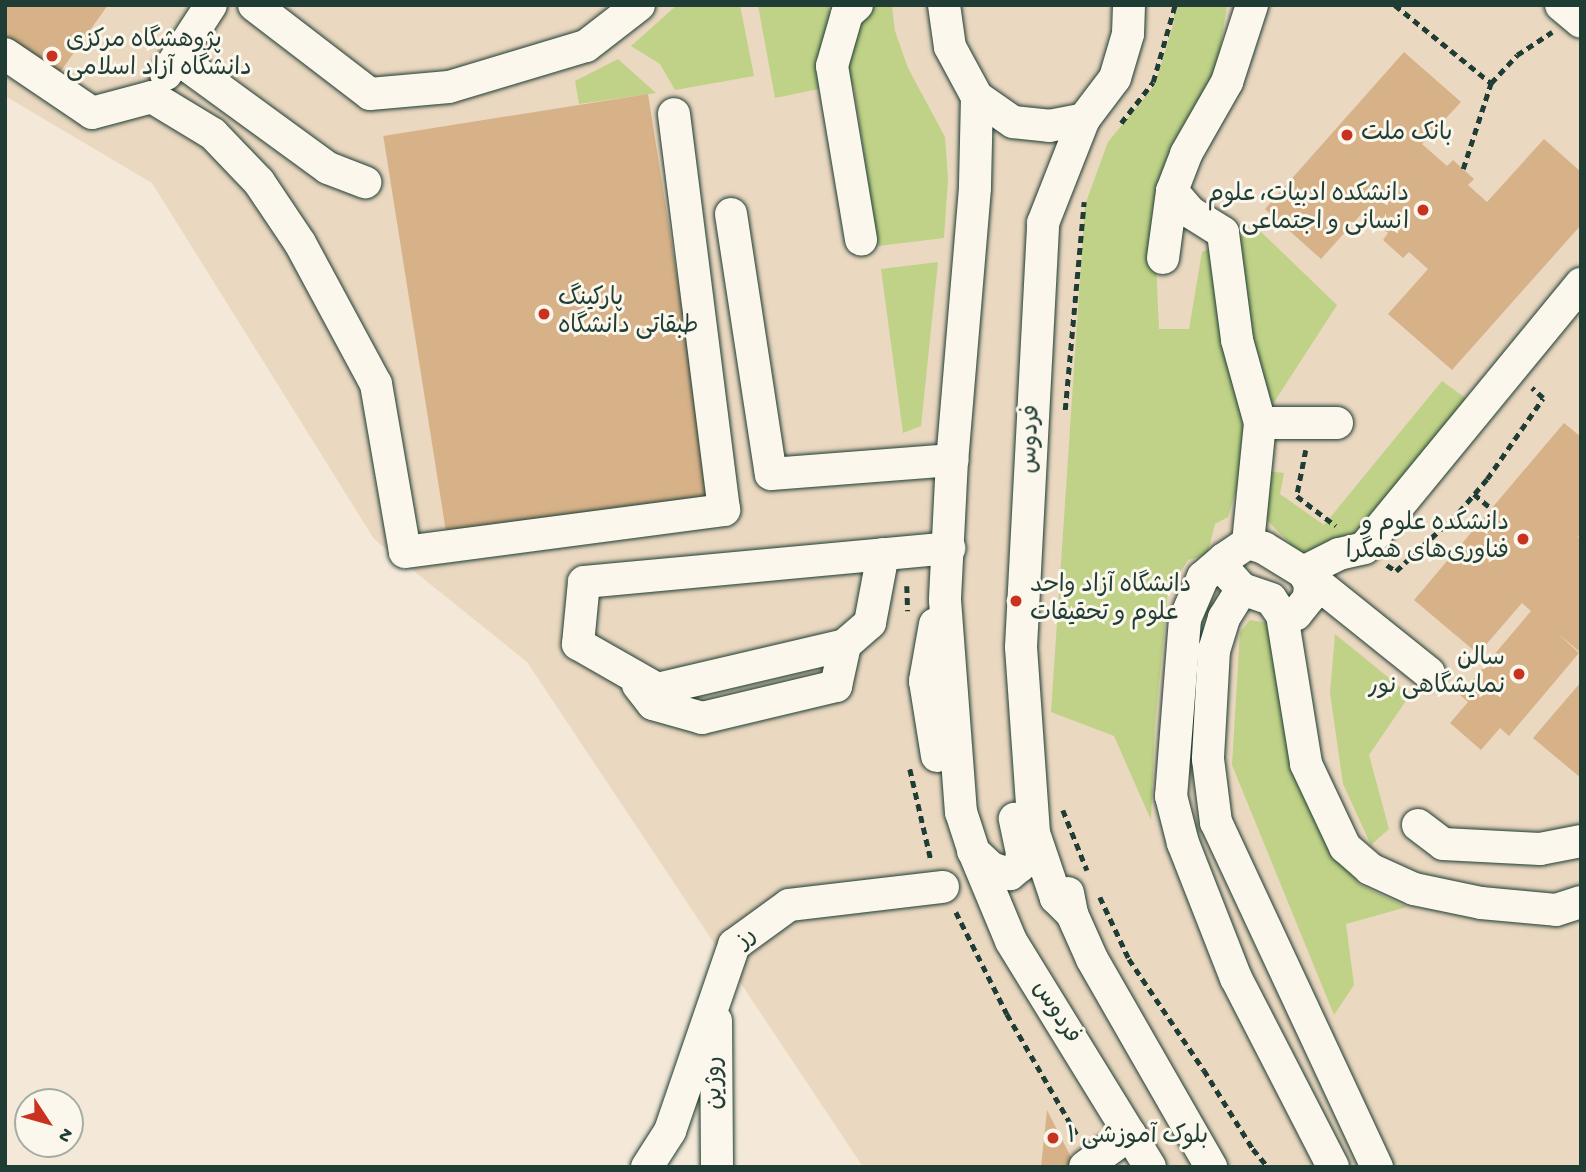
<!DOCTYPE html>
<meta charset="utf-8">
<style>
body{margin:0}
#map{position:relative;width:1586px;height:1172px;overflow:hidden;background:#f4e9d8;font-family:"Gochi Hand","Playpen Sans Arabic",sans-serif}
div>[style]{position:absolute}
.built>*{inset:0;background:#ebd8c0}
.green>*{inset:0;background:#bfd287}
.building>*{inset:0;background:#d7b289;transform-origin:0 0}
.path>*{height:4.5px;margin-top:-2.25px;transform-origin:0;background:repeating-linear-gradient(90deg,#1f3d34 0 7px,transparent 0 12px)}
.roads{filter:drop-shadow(0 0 2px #1f3d34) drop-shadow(0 0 2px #1f3d34)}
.minor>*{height:32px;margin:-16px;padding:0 16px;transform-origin:16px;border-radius:16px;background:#fbf7ec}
.dots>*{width:19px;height:19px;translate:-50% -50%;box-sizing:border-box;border:4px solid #fbf7ec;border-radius:50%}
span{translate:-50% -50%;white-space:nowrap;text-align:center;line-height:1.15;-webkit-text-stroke:6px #fbf7ec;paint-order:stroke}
.poi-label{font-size:24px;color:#1f3d34}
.left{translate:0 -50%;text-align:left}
.right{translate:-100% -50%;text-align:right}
.street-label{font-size:24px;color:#1f3d34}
.frame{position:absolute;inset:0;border:7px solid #1f3d34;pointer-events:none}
.north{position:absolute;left:14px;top:1088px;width:70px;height:70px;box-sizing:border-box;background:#fbf7ec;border:2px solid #a3ada2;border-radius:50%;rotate:126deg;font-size:19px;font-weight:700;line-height:28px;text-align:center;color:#1f3d34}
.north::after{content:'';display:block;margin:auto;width:24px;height:32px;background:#c8321e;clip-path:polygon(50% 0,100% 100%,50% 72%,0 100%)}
</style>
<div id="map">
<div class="built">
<div style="clip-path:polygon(5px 5px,1581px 5px,1581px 1167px,863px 1167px,527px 662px,374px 539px,152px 183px,5px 96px)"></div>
</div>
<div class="green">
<div style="clip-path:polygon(677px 5px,740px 5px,754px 76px,675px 90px,660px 64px,631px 46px)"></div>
<div style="clip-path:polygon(758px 5px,828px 5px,833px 33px,820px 60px,819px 89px,775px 98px)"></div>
<div style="clip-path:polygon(863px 5px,892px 6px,895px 31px,908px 68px,945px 137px,948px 179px,944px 238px,878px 246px,854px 88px,839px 70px)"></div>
<div style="clip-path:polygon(1174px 5px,1227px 5px,1216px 76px,1154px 217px,1159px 329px,1189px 329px,1202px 252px,1257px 228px,1337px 305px,1271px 407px,1244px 406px,1243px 468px,1228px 517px,1215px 524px,1207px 555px,1188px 560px,1168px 591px,1155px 727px,1151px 820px,1114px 736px,1051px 712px,1085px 205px,1108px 142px,1155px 85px,1174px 22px)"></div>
<div style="clip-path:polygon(618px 59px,656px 93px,579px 104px,575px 81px)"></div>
<div style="clip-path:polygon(938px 262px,921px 426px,903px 433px,881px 269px)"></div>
<div style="clip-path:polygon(1442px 381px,1467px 399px,1350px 544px,1309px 563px,1260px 513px,1266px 471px,1284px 473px,1280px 494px,1324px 525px)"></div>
<div style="clip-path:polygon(1250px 620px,1269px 623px,1328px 840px,1360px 885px,1407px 907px,1346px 924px,1354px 985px,1334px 1015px,1232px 765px,1240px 632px)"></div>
<div style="clip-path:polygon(1335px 634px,1410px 695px,1369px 755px,1389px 829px,1371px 845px,1343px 784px,1330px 693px)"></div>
</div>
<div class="building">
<div style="clip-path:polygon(5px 5px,108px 5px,58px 75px,5px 36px)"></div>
<div style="clip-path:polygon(1404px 52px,1461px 102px,1422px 144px,1447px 166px,1453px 160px,1474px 179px,1468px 185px,1487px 202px,1544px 139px,1581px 172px,1581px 225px,1452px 370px,1388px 314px,1428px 269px,1409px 252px,1403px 258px,1383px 240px,1388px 233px,1364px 211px,1321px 259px,1265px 209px)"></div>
<div style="left:648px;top:94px;width:407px;height:268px;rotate:81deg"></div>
<div style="clip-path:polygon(1564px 423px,1581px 437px,1581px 533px,1578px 537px,1581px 540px,1581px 653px,1556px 632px,1579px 653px,1509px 736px,1500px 728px,1481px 750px,1450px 723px,1468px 702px,1460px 695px,1531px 611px,1522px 603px,1478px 654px,1414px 600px)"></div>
<div style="clip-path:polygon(1581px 682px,1581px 778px,1533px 738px)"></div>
<div style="clip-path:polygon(1047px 1110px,1076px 1167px,1041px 1167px)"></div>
</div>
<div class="path">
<div style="left:1395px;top:5px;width:124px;rotate:39.1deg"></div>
<div style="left:1121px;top:123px;width:52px;rotate:-52deg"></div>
<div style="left:1153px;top:82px;width:80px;rotate:-74.1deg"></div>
<div style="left:1463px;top:169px;width:90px;rotate:-72deg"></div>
<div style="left:1491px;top:83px;width:38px;rotate:-47deg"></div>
<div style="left:1517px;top:55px;width:42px;rotate:-33.3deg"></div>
<div style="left:1065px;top:410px;width:209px;rotate:-84.8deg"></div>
<div style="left:1306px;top:450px;width:47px;rotate:101.1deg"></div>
<div style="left:1297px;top:496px;width:49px;rotate:37.6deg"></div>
<div style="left:1474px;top:494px;width:23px;rotate:40deg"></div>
<div style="left:1387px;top:565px;width:11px;rotate:34deg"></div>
<div style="left:1396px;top:571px;width:86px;rotate:-43.1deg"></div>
<div style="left:1459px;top:512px;width:43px;rotate:-49.7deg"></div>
<div style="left:1487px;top:479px;width:98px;rotate:-55.3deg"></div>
<div style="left:1543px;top:398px;width:15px;rotate:-138deg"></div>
<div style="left:907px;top:586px;width:25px;rotate:88deg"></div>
<div style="left:910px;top:769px;width:93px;rotate:77deg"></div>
<div style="left:1063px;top:810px;width:65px;rotate:68.2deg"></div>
<div style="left:1100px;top:897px;width:68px;rotate:64.9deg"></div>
<div style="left:1129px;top:959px;width:134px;rotate:56deg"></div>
<div style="left:1204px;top:1070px;width:93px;rotate:58.2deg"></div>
<div style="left:1253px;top:1149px;width:23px;rotate:50deg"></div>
<div style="left:956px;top:912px;width:114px;rotate:63.4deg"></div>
<div style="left:1007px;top:1014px;width:143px;rotate:59.9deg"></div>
</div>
<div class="roads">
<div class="minor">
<div style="left:254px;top:5px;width:146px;rotate:37.5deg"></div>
<div style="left:370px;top:94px;width:79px;rotate:-5.1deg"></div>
<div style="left:449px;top:87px;width:143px;rotate:-16.7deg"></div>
<div style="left:586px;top:46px;width:67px;rotate:-37.7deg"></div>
<div style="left:857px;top:5px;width:13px;rotate:138deg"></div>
<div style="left:847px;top:14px;width:54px;rotate:106.1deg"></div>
<div style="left:832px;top:66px;width:176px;rotate:80.5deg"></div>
<div style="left:944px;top:5px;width:42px;rotate:81.9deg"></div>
<div style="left:950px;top:47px;width:57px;rotate:61.6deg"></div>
<div style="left:977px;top:97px;width:44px;rotate:34.8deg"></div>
<div style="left:1013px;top:122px;width:36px;rotate:6deg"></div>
<div style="left:1049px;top:126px;width:36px;rotate:-11deg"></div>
<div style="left:1084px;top:119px;width:51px;rotate:-52.9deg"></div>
<div style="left:1115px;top:78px;width:46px;rotate:-73.5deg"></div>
<div style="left:1128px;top:34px;width:29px;rotate:-88deg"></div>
<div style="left:1561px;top:5px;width:26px;rotate:40deg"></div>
<div style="left:5px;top:54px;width:105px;rotate:34.1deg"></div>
<div style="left:92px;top:113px;width:62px;rotate:-14.9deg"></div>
<div style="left:152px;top:97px;width:71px;rotate:31.2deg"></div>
<div style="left:213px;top:134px;width:66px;rotate:46.2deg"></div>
<div style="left:259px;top:182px;width:73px;rotate:56.1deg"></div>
<div style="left:300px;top:243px;width:160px;rotate:61.7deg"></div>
<div style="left:376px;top:384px;width:170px;rotate:80.2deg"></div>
<div style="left:405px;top:552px;width:322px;rotate:-7.5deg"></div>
<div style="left:724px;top:510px;width:399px;rotate:-97.2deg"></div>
<div style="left:177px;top:58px;width:187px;rotate:36.1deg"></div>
<div style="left:328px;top:168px;width:40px;rotate:21deg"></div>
<div style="left:166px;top:74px;width:82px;rotate:-56.9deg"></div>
<div style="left:977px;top:97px;width:91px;rotate:91.3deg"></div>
<div style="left:975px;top:188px;width:273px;rotate:94.8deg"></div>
<div style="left:952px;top:460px;width:140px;rotate:92.9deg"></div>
<div style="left:945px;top:600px;width:213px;rotate:85.7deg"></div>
<div style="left:961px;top:812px;width:42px;rotate:72deg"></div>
<div style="left:974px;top:852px;width:96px;rotate:67.4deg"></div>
<div style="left:1011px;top:941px;width:265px;rotate:58.4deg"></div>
<div style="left:1172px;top:191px;width:28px;rotate:49deg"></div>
<div style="left:1190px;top:212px;width:39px;rotate:32deg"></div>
<div style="left:1223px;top:233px;width:108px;rotate:82.5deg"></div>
<div style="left:1237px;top:340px;width:86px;rotate:74.5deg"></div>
<div style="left:1260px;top:423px;width:121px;rotate:95.7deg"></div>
<div style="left:731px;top:214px;width:263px;rotate:81.3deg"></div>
<div style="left:771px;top:474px;width:182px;rotate:-4.4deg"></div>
<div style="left:1163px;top:258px;width:68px;rotate:-82.3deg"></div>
<div style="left:1172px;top:191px;width:40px;rotate:-69deg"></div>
<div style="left:1186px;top:154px;width:83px;rotate:-60.3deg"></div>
<div style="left:1227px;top:82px;width:81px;rotate:-72deg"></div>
<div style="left:1260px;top:423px;width:77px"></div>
<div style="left:1248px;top:543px;width:17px;rotate:17deg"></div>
<div style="left:1264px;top:548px;width:46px;rotate:31.6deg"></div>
<div style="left:1303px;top:572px;width:13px;rotate:58deg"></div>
<div style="left:1310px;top:583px;width:15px;rotate:94deg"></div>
<div style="left:1309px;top:598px;width:21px;rotate:129deg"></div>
<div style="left:1296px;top:614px;width:14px;rotate:176deg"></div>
<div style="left:1282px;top:615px;width:19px;rotate:-125deg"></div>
<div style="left:1271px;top:599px;width:31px;rotate:-161deg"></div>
<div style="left:1242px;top:589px;width:27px;rotate:-132deg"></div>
<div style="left:1224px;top:569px;width:10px;rotate:-90deg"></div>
<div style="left:1224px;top:559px;width:29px;rotate:-34deg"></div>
<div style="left:883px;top:554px;width:70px;rotate:100.7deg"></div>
<div style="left:870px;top:623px;width:33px;rotate:139deg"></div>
<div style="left:845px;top:645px;width:193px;rotate:166.8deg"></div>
<div style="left:657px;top:689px;width:91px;rotate:-150.3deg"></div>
<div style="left:578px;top:644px;width:62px;rotate:-84.5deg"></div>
<div style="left:584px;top:582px;width:367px;rotate:-5.3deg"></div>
<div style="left:1224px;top:559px;width:28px;rotate:139deg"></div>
<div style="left:1203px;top:577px;width:46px;rotate:113.2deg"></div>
<div style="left:1185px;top:619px;width:178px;rotate:94.5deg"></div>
<div style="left:1171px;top:796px;width:49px;rotate:75.7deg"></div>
<div style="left:1183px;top:843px;width:145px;rotate:68.6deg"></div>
<div style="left:1236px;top:978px;width:212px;rotate:62.8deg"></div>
<div style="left:1242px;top:589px;width:34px;rotate:122deg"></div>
<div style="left:1224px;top:618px;width:34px;rotate:107deg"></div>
<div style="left:1214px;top:650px;width:109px;rotate:93.2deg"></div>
<div style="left:1208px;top:759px;width:64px;rotate:82.8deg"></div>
<div style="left:1216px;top:822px;width:381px;rotate:65deg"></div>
<div style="left:1282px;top:615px;width:151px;rotate:80.8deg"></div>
<div style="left:1306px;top:764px;width:92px;rotate:64.8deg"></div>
<div style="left:1345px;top:847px;width:33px;rotate:41deg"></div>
<div style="left:1370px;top:869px;width:48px;rotate:24.4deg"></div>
<div style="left:1414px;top:889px;width:68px;rotate:11.8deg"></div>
<div style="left:1481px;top:903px;width:75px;rotate:5.3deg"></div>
<div style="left:1556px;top:910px;width:26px;rotate:-18deg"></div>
<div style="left:935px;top:624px;width:58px;rotate:100deg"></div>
<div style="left:925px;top:681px;width:76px;rotate:80.9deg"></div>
<div style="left:1429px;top:673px;width:161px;rotate:-141.3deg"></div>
<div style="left:1303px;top:572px;width:40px;rotate:-26.6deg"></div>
<div style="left:1339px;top:554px;width:26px;rotate:-13deg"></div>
<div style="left:1364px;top:548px;width:342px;rotate:-50.6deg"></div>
<div style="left:638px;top:685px;width:24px;rotate:52deg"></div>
<div style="left:653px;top:704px;width:51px;rotate:15.9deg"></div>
<div style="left:702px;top:718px;width:138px;rotate:-13.4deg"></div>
<div style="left:836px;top:686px;width:42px;rotate:-77.6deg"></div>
<div style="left:1418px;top:825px;width:31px;rotate:37deg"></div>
<div style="left:1443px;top:844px;width:97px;rotate:3deg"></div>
<div style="left:1540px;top:849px;width:42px;rotate:-11deg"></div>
<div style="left:973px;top:851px;width:25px;rotate:43deg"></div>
<div style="left:991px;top:868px;width:20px;rotate:18deg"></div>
<div style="left:1010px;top:874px;width:13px;rotate:-39deg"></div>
<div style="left:1020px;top:866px;width:13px;rotate:-81deg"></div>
<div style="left:1022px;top:853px;width:35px;rotate:-102deg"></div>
<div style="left:1068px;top:893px;width:21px;rotate:79deg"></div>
<div style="left:1072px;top:914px;width:49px;rotate:66deg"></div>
<div style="left:1092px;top:959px;width:240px;rotate:60.2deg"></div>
<div style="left:1072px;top:914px;width:23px;rotate:-135deg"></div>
<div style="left:1056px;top:898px;width:69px;rotate:-108.7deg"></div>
<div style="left:1034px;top:833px;width:186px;rotate:-94deg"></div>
<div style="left:1021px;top:647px;width:425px;rotate:-87deg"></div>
<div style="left:1043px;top:223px;width:112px;rotate:-68.5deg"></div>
<div style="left:716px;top:1021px;width:146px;rotate:89.6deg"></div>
<div style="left:647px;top:1167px;width:43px;rotate:-57.4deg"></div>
<div style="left:670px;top:1131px;width:197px;rotate:-71deg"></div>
<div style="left:734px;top:945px;width:68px;rotate:-36deg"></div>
<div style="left:789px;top:905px;width:155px;rotate:-6.7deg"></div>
<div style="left:1085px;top:1167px;width:56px;rotate:-36.3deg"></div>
</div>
</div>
<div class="dots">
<div style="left:52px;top:56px;background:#c8321e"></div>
<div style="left:1347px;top:135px;background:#c8321e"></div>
<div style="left:1423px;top:210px;background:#c8321e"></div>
<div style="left:544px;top:314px;background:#c8321e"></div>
<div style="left:1523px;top:539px;background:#c8321e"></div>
<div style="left:1016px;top:601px;background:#c8321e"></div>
<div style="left:1519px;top:674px;background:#c8321e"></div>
<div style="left:1053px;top:1138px;background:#c8321e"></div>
</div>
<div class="poi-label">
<span class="left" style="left:66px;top:56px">پژوهشگاه مرکزی<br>دانشگاه آزاد اسلامی</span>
<span class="left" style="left:1361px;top:135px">بانک ملت</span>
<span class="right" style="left:1409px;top:210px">دانشکده ادبیات، علوم<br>انسانی و اجتماعی</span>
<span class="left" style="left:558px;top:314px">پارکینگ<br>طبقاتی دانشگاه</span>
<span class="right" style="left:1509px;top:539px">دانشکده علوم و<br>فناوری‌های همگرا</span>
<span class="left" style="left:1030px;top:601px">دانشگاه آزاد واحد<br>علوم و تحقیقات</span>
<span class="right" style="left:1505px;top:674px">سالن<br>نمایشگاهی نور</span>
<span class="left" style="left:1067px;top:1138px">بلوک آموزشی ۱</span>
</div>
<div class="street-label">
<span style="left:1032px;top:439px;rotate:-87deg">فردوس</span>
<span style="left:747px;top:939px;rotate:-43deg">رز</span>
<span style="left:1055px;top:1013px;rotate:58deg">فردوس</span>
<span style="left:716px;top:1083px;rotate:-91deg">روژین</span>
</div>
<div class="frame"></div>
<div class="north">N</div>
</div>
